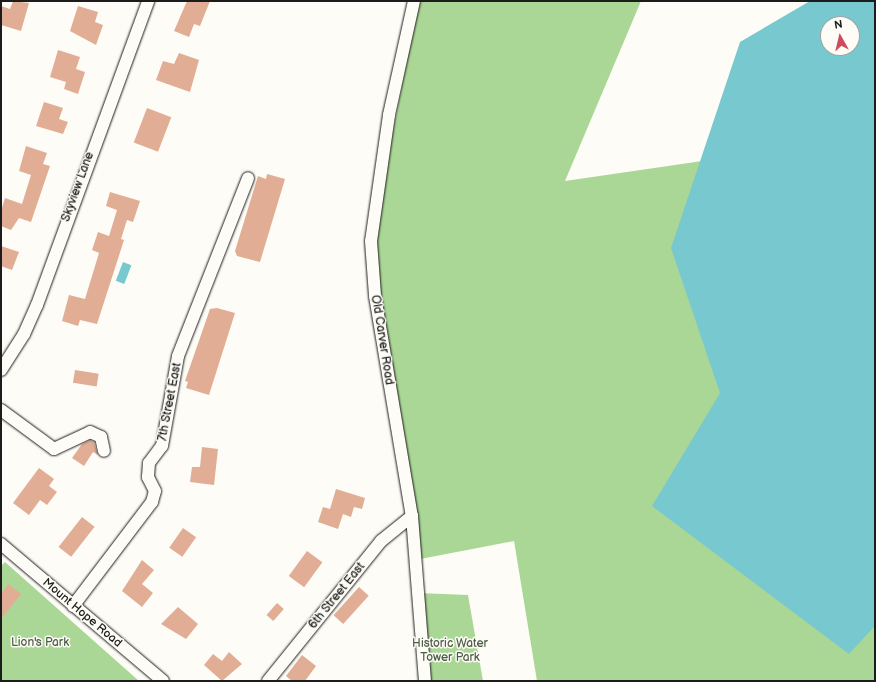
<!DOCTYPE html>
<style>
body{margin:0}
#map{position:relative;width:876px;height:682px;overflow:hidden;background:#fdfcf7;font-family:"Balsamiq Sans",sans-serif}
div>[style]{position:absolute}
.green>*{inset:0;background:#abd796}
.water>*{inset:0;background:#77c8cf;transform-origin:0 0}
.building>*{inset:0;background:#e1ad94;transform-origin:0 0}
.roads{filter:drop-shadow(0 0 1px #1c1c1c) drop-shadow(0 0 1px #1c1c1c)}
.minor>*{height:12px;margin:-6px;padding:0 6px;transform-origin:6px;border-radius:6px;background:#fdfcf7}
span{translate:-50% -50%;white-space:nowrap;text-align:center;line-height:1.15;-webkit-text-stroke:3px #fdfcf7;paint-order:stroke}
.street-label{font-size:12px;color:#1c1c1c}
.park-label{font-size:12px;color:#4e5d47}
.frame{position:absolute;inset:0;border:2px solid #1c1c1c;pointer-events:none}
.north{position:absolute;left:820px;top:16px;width:40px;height:40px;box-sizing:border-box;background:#fdfcf7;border:1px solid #a3a29f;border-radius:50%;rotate:352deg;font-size:11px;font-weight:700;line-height:16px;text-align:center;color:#1c1c1c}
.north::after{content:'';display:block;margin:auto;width:14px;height:18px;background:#d1495b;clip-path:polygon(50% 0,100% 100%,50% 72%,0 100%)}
</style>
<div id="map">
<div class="green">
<div style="clip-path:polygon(419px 1px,641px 1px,565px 181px,875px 136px,875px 681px,537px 681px,514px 541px,415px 560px,371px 241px)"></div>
<div style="clip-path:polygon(5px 562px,139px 681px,1px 681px,1px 566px)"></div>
<div style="clip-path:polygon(418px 593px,468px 595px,483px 681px,425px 681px)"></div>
</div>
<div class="water">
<div style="clip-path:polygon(evenodd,810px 1px,875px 1px,875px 626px,849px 654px,652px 506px,720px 393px,671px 248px,740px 42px,810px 1px,828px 24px,852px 24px,852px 48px,828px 48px,828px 24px)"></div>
<div style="left:123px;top:262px;width:9px;height:20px;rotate:21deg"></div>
</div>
<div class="building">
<div style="clip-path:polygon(13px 1px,29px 3px,21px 31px,1px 25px,1px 6px,10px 9px)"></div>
<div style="clip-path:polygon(187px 1px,210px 1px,200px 26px,194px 24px,189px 37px,174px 31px)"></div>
<div style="clip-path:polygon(78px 6px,98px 12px,95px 22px,103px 25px,96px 45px,70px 31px)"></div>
<div style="clip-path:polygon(58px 50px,80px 57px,76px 69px,85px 72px,78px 94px,64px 89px,66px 82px,50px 77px)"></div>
<div style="clip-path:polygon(179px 53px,199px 60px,190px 92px,156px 80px,163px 61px,174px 64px)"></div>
<div style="clip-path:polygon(44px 102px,63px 108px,59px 119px,68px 122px,63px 134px,36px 126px)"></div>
<div style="left:147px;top:108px;width:26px;height:37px;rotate:21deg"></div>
<div style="clip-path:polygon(26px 146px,47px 153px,43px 164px,50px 166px,31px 222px,19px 218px,11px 230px,1px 226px,1px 211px,5px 198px,22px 204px,31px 175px,19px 171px)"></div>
<div style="clip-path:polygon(267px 174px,285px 179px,260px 262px,237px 256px,235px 251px,258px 176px,266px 179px)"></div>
<div style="clip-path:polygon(110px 192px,140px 201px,133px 222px,127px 220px,121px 239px,124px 240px,97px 324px,80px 320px,78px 326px,62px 321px,69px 295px,85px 299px,99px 253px,92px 250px,98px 232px,109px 236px,117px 210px,106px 206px)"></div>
<div style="clip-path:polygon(1px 246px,19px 252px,12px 270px,1px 266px)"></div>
<div style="clip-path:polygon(217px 308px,235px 313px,209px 395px,186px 388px,188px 382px,185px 381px,210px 309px)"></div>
<div style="left:75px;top:370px;width:24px;height:13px;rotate:9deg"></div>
<div style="clip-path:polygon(90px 440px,94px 442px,98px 455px,93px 452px,84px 466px,72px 458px,82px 444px)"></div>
<div style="clip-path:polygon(202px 447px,218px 449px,214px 485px,190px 482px,192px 467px,200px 467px)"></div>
<div style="clip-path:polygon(39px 468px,54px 479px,49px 486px,57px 492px,47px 505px,40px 500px,29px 515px,13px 503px)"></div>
<div style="clip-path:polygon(336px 489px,365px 498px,362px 509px,354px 507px,351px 517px,343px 514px,338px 529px,318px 522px,323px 507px,330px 509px)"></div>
<div style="left:82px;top:517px;width:16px;height:38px;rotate:38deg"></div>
<div style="left:183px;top:528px;width:16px;height:24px;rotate:35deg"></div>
<div style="left:307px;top:551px;width:19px;height:31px;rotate:36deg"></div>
<div style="clip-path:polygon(142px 560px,154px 570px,142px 584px,153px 593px,142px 607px,122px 591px)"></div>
<div style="clip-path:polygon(8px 584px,21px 594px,1px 619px,1px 594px)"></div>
<div style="left:359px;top:587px;width:13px;height:38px;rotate:42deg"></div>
<div style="left:277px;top:603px;width:9px;height:16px;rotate:41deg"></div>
<div style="clip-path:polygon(178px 607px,198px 624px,186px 639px,161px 624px)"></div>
<div style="clip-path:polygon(229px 652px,242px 664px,222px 681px,204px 665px,213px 654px,222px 661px)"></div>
<div style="clip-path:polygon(302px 655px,316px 666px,305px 681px,292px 681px,286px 676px)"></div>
</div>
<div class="roads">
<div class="minor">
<div style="left:414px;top:1px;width:117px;rotate:102.4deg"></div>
<div style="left:389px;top:115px;width:127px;rotate:98.1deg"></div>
<div style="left:371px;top:241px;width:55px;rotate:85.8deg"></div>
<div style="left:375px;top:296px;width:223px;rotate:80.5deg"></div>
<div style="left:412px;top:516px;width:166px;rotate:85.5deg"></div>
<div style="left:1px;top:370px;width:43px;rotate:-57.4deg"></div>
<div style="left:24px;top:334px;width:32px;rotate:-66deg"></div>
<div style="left:37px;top:305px;width:324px;rotate:-69.9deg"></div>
<div style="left:1px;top:410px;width:66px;rotate:36.3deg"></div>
<div style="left:54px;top:449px;width:40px;rotate:-25deg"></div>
<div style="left:90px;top:432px;width:12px;rotate:24deg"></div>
<div style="left:101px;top:437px;width:14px;rotate:78deg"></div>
<div style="left:1px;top:544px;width:212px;rotate:40.2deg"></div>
<div style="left:73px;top:606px;width:131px;rotate:-52.8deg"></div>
<div style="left:152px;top:502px;width:11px;rotate:-75deg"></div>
<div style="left:155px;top:491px;width:16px;rotate:-117deg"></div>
<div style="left:148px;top:477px;width:14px;rotate:-86deg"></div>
<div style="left:149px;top:463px;width:21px;rotate:-53deg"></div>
<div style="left:162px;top:446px;width:91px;rotate:-79.9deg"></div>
<div style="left:178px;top:356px;width:191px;rotate:-68.5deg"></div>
<div style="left:268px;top:681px;width:180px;rotate:-51.1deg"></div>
<div style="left:381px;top:541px;width:40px;rotate:-39deg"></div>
</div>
</div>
<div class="street-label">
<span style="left:78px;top:187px;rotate:-70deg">Skyview Lane</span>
<span style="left:382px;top:340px;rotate:81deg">Old Carver Road</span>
<span style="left:170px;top:402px;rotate:-79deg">7th Street East</span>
<span style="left:337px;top:596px;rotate:-51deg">6th Street East</span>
<span style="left:82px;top:613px;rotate:40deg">Mount Hope Road</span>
</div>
<div class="park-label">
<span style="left:40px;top:643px">Lion's Park</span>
<span style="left:450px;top:651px">Historic Water<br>Tower Park</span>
</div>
<div class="frame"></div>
<div class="north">N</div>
</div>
